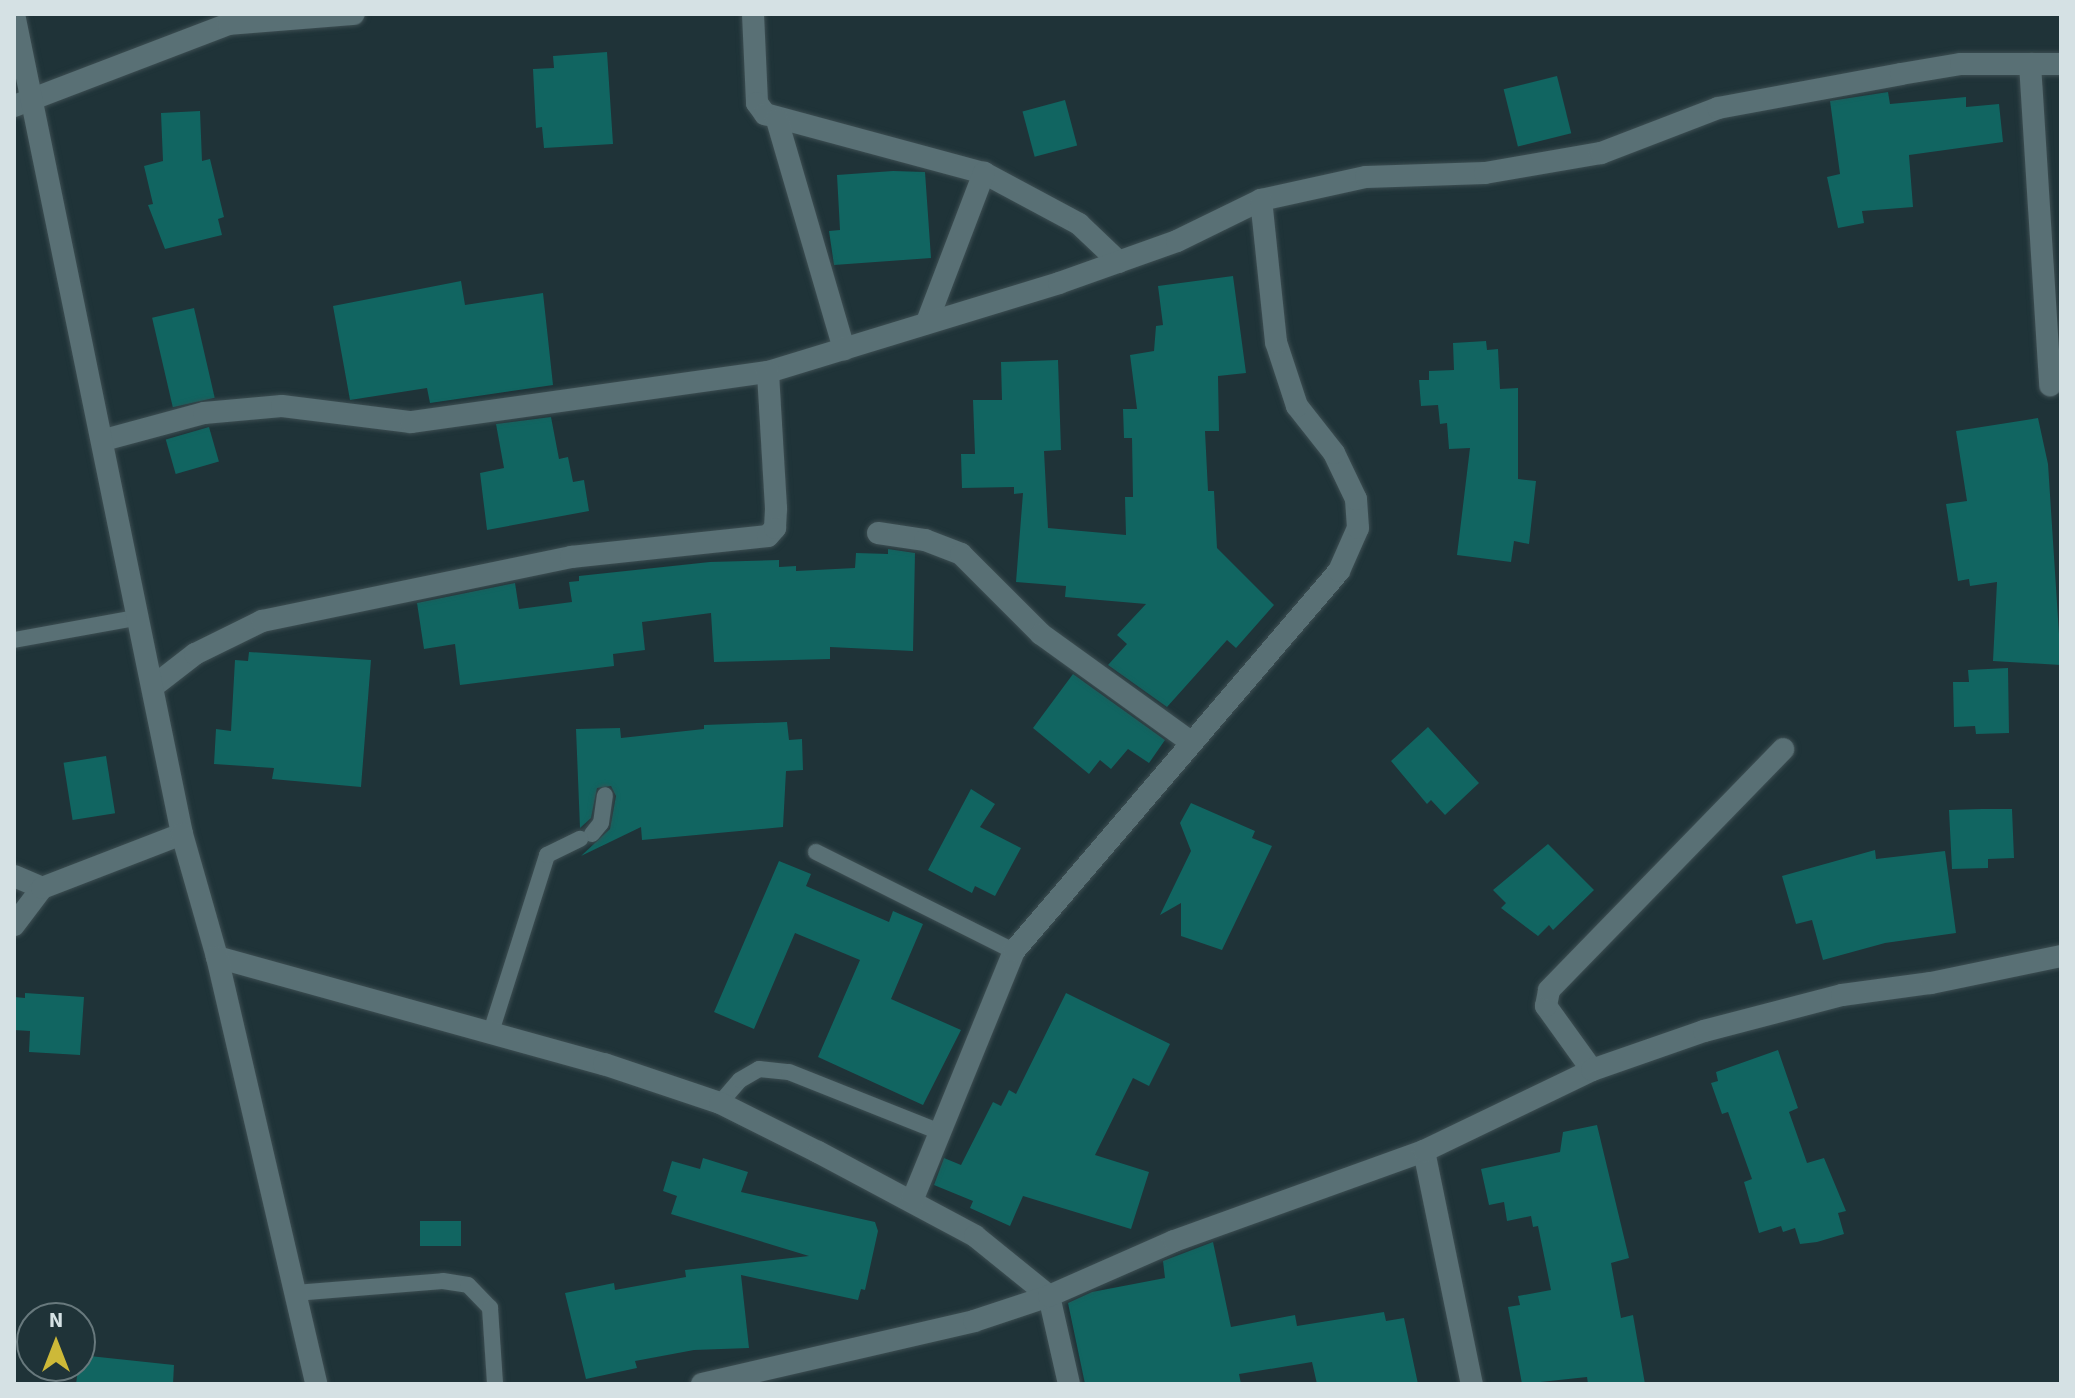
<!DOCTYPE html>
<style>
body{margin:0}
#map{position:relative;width:2075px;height:1398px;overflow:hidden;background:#1f3338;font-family:"Source Sans 3",sans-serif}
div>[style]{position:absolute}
.building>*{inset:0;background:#116561;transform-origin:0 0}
.roads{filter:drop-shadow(0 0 2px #3d4e52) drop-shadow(0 0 2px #3d4e52)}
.service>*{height:16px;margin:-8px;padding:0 8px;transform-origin:8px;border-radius:8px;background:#597075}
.minor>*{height:22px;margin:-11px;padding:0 11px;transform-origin:11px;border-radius:11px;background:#597075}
.secondary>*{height:22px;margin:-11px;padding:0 11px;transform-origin:11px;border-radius:11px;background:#597075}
span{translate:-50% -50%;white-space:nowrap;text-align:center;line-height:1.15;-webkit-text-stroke:6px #1f3338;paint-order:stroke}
.frame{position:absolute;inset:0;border:16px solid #d5e1e4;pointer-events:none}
.north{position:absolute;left:16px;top:1302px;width:80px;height:80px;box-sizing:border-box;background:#1f3338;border:2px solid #68797d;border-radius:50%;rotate:0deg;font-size:22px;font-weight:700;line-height:32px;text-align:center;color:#d5e1e4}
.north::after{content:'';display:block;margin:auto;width:28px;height:36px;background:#cdb938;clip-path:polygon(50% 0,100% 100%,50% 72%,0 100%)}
</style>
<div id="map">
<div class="building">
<div style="clip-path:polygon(607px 52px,613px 144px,544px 148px,542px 127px,536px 128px,533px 69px,554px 68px,553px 56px)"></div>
<div style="left:1557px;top:76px;width:59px;height:55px;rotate:76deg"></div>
<div style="clip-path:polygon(1888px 92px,1890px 104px,1966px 97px,1966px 107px,1999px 104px,2003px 142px,1909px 155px,1913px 207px,1862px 211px,1864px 223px,1838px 228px,1827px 177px,1840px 174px,1830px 101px)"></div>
<div style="left:1065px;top:100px;width:47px;height:44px;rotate:75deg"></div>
<div style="clip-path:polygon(200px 111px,202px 161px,210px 159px,224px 217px,218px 219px,222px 235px,165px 249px,148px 205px,153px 204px,144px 166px,163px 161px,161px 113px)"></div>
<div style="clip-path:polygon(893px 171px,925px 172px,931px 258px,834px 265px,829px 231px,840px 230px,837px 175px)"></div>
<div style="clip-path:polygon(1233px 276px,1246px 373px,1218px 376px,1219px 431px,1205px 431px,1208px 491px,1214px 491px,1217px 548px,1274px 605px,1236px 648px,1227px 640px,1167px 707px,1108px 665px,1127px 644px,1117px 635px,1146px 604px,1065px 597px,1066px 586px,1016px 582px,1023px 493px,1014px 494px,1014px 487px,962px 488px,961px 454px,975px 454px,973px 400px,1002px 400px,1001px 362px,1058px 360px,1061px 450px,1044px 451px,1048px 528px,1126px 535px,1125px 497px,1133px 497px,1132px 438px,1124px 438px,1123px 409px,1137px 409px,1130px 355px,1154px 351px,1156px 326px,1163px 325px,1158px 286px)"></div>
<div style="clip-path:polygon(461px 281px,465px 305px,543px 293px,553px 385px,430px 403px,427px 388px,350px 400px,333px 306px)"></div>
<div style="left:194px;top:308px;width:92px;height:43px;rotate:77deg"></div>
<div style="clip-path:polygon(1486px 341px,1487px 350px,1498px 349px,1500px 389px,1518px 388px,1518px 479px,1536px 481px,1529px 544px,1514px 541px,1511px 562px,1457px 555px,1470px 448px,1449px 449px,1447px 423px,1440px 424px,1438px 405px,1421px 406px,1419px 380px,1429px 380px,1429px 371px,1454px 370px,1453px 343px)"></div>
<div style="clip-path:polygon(551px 417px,559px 459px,568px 457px,573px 482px,584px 480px,589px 511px,487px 530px,480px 473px,504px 468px,496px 424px)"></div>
<div style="clip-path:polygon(2038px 418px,2048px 464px,2061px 665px,1993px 661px,1997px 582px,1970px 586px,1969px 579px,1958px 581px,1946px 504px,1967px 501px,1956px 431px)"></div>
<div style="left:209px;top:427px;width:36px;height:45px;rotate:74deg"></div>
<div style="clip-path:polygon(888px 549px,915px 553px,913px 651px,830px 647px,830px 659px,714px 662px,711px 613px,642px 622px,645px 650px,613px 654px,614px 666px,460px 685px,455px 644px,424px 649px,417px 603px,515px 583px,519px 609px,572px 602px,569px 582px,579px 581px,579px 576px,710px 562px,779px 560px,779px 567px,796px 566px,796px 571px,855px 568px,856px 553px,888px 554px)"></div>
<div style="clip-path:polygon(249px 652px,371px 660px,361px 787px,272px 779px,274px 768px,214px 764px,216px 729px,231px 731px,235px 660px,248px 661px)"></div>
<div style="clip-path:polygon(2008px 668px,2009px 733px,1976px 734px,1975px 726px,1954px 727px,1953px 682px,1969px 682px,1968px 670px)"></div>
<div style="clip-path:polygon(1073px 674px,1165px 740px,1149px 763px,1128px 749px,1111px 769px,1100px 760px,1089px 774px,1033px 728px)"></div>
<div style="clip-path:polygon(787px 722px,789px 740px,802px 739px,803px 770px,786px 771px,783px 827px,642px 840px,641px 827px,581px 856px,610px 829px,616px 796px,611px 786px,597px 788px,591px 818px,580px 828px,576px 729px,620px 728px,621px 738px,704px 729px,704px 725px)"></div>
<div style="clip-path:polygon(1428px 727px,1479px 783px,1445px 815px,1431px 800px,1427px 804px,1391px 761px)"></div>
<div style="left:106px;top:756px;width:58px;height:43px;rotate:81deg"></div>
<div style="clip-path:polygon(971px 789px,995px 804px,980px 827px,1021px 848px,995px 896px,975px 886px,972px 893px,928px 870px)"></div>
<div style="clip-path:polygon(1191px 803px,1255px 831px,1252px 838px,1272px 846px,1222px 950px,1181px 936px,1181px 903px,1160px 915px,1191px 851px,1180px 823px)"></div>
<div style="clip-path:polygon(1982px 809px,2012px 809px,2014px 858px,1988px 859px,1988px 868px,1952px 869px,1949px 810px)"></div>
<div style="clip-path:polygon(1548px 844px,1594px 890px,1553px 930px,1549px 925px,1538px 936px,1501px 908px,1506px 903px,1493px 890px)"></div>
<div style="clip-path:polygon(1875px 850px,1876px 859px,1945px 851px,1956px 933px,1885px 943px,1823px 960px,1812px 920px,1796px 924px,1782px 876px)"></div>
<div style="clip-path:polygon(779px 861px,811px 874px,806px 886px,889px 922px,893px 911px,923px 924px,891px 999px,961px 1030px,923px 1105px,818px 1057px,860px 960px,795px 933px,754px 1029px,714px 1012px)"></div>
<div style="clip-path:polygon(25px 993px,84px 997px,80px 1055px,29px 1052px,30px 1031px,14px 1030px,14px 997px,25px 998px)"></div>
<div style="clip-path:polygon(1066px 993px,1170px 1044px,1149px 1086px,1133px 1078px,1095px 1155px,1149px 1172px,1131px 1229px,1023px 1196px,1010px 1226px,970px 1208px,973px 1201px,934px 1185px,944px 1158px,961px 1165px,993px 1102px,1001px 1106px,1009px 1090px,1016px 1094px)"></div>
<div style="clip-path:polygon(1778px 1050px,1798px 1108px,1789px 1112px,1807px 1163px,1824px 1158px,1846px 1211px,1838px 1213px,1844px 1234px,1817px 1242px,1800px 1244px,1795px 1228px,1783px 1232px,1781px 1226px,1759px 1233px,1744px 1182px,1752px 1179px,1728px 1112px,1722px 1114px,1711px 1083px,1718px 1081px,1716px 1072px)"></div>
<div style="clip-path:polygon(1597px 1125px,1629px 1258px,1611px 1263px,1621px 1318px,1633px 1315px,1645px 1384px,1588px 1384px,1587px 1377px,1522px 1384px,1508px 1307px,1520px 1305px,1518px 1296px,1551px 1290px,1538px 1226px,1533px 1227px,1531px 1216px,1507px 1221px,1504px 1202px,1489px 1205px,1481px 1169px,1560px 1152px,1563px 1132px)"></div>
<div style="clip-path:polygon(703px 1158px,748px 1172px,741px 1192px,875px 1222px,878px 1231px,865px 1290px,861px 1289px,858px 1300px,741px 1275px,749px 1348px,694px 1350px,635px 1361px,637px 1368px,586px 1379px,565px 1293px,614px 1283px,615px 1290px,686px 1277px,685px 1270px,809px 1256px,671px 1214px,677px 1196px,663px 1191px,672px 1161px,700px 1169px)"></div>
<div style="left:461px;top:1221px;width:25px;height:41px;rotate:90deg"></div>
<div style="clip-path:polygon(1213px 1242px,1231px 1327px,1295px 1315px,1297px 1326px,1384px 1312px,1386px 1321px,1404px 1318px,1418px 1384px,1317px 1384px,1312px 1362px,1239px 1374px,1241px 1384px,1085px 1384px,1068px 1303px,1092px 1292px,1165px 1278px,1163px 1261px)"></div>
<div style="clip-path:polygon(80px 1355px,174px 1365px,173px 1384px,76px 1384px)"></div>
</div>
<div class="roads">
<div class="service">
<div style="left:14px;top:640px;width:128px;rotate:-10.3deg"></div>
<div style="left:592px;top:834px;width:14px;rotate:-51deg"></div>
<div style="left:601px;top:823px;width:28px;rotate:-82deg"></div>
<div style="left:816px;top:852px;width:221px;rotate:26.6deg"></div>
<div style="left:490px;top:1035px;width:189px;rotate:-72.4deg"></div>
<div style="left:547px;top:855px;width:37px;rotate:-26deg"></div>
<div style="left:720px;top:1103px;width:30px;rotate:-49deg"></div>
<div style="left:740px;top:1080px;width:22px;rotate:-30deg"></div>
<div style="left:759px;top:1069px;width:30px;rotate:6deg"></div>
<div style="left:789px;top:1072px;width:159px;rotate:21.7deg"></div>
<div style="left:295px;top:1293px;width:148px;rotate:-4.6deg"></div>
<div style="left:443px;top:1281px;width:25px;rotate:9deg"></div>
<div style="left:468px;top:1285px;width:32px;rotate:46deg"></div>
<div style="left:490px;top:1308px;width:76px;rotate:86.2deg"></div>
</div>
<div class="minor">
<div style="left:753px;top:14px;width:89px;rotate:87.4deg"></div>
<div style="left:757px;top:103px;width:14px;rotate:54deg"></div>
<div style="left:765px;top:114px;width:227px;rotate:15.1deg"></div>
<div style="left:984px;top:173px;width:108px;rotate:28.2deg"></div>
<div style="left:1079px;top:224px;width:55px;rotate:43.5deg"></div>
<div style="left:2030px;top:64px;width:322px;rotate:86.4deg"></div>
<div style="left:14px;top:106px;width:230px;rotate:-20.9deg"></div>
<div style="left:229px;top:24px;width:125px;rotate:-4.6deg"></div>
<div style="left:777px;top:120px;width:239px;rotate:73.7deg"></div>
<div style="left:927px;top:322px;width:160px;rotate:-69.1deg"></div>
<div style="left:104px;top:440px;width:104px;rotate:-15.1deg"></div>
<div style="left:204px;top:413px;width:78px;rotate:-5.1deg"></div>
<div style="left:282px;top:406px;width:130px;rotate:7.1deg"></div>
<div style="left:411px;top:422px;width:360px;rotate:-8deg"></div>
<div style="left:768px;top:372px;width:304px;rotate:-17deg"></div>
<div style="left:1059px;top:283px;width:125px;rotate:-19.6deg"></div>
<div style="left:1177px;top:241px;width:93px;rotate:-26deg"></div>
<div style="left:1261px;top:200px;width:107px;rotate:-12.4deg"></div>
<div style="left:1366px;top:177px;width:119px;rotate:-1.9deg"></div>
<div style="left:1485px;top:173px;width:118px;rotate:-9.8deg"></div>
<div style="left:1601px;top:153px;width:125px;rotate:-21deg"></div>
<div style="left:1718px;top:108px;width:186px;rotate:-10.5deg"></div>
<div style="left:1901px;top:74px;width:61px;rotate:-9.5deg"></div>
<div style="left:1961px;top:64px;width:100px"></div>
<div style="left:878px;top:533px;width:48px;rotate:8.5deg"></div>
<div style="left:925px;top:540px;width:39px;rotate:21deg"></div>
<div style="left:961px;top:554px;width:113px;rotate:45deg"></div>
<div style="left:1041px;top:634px;width:185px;rotate:35.8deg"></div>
<div style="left:155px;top:685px;width:51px;rotate:-37.8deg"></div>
<div style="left:195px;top:654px;width:75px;rotate:-26.2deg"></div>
<div style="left:262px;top:621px;width:316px;rotate:-11.7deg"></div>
<div style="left:571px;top:557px;width:198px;rotate:-6.1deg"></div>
<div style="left:768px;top:536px;width:11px;rotate:-49deg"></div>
<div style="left:775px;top:528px;width:20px;rotate:-87deg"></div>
<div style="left:776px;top:508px;width:136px;rotate:-93.4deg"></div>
<div style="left:14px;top:876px;width:30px;rotate:23deg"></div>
<div style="left:14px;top:925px;width:46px;rotate:-52.9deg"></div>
<div style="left:42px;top:888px;width:150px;rotate:-21.1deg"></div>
<div style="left:217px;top:957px;width:402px;rotate:15.5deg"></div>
<div style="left:604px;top:1064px;width:122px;rotate:18.6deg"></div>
<div style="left:720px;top:1103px;width:110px;rotate:26.6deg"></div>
<div style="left:818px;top:1152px;width:178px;rotate:28.1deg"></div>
<div style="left:975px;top:1236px;width:95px;rotate:39deg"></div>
<div style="left:1049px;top:1296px;width:90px;rotate:77.2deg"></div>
<div style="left:1592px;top:1070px;width:79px;rotate:-125.7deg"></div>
<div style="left:1546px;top:1006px;width:16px;rotate:-79deg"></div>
<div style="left:1549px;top:990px;width:336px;rotate:-45.8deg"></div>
<div style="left:1424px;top:1151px;width:238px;rotate:78.4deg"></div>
<div style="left:912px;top:1201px;width:270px;rotate:-67.8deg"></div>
<div style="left:1014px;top:951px;width:500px;rotate:-49.46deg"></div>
<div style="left:1339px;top:571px;width:47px;rotate:-66.2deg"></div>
<div style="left:1358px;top:528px;width:29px;rotate:-94deg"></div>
<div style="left:1356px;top:499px;width:51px;rotate:-115.6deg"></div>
<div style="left:1334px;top:453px;width:60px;rotate:-128.2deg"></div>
<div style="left:1297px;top:406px;width:67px;rotate:-108.2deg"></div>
<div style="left:1276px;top:342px;width:143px;rotate:-96deg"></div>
<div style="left:702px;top:1384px;width:279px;rotate:-13deg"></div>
<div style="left:974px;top:1321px;width:79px;rotate:-18.4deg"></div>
<div style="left:1049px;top:1296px;width:137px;rotate:-23.7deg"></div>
<div style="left:1174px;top:1241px;width:266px;rotate:-19.8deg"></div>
<div style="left:1424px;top:1151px;width:187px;rotate:-25.7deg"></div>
<div style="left:1592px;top:1070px;width:119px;rotate:-19.2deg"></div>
<div style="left:1704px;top:1031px;width:143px;rotate:-14.6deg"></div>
<div style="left:1842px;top:995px;width:90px;rotate:-7.7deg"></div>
<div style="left:1931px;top:983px;width:133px;rotate:-11.7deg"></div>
</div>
<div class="secondary">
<div style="left:14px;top:14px;width:837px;rotate:78.42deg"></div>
<div style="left:182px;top:834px;width:128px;rotate:74.1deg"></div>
<div style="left:217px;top:957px;width:438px;rotate:76.9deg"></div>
</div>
</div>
<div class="frame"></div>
<div class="north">N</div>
</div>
